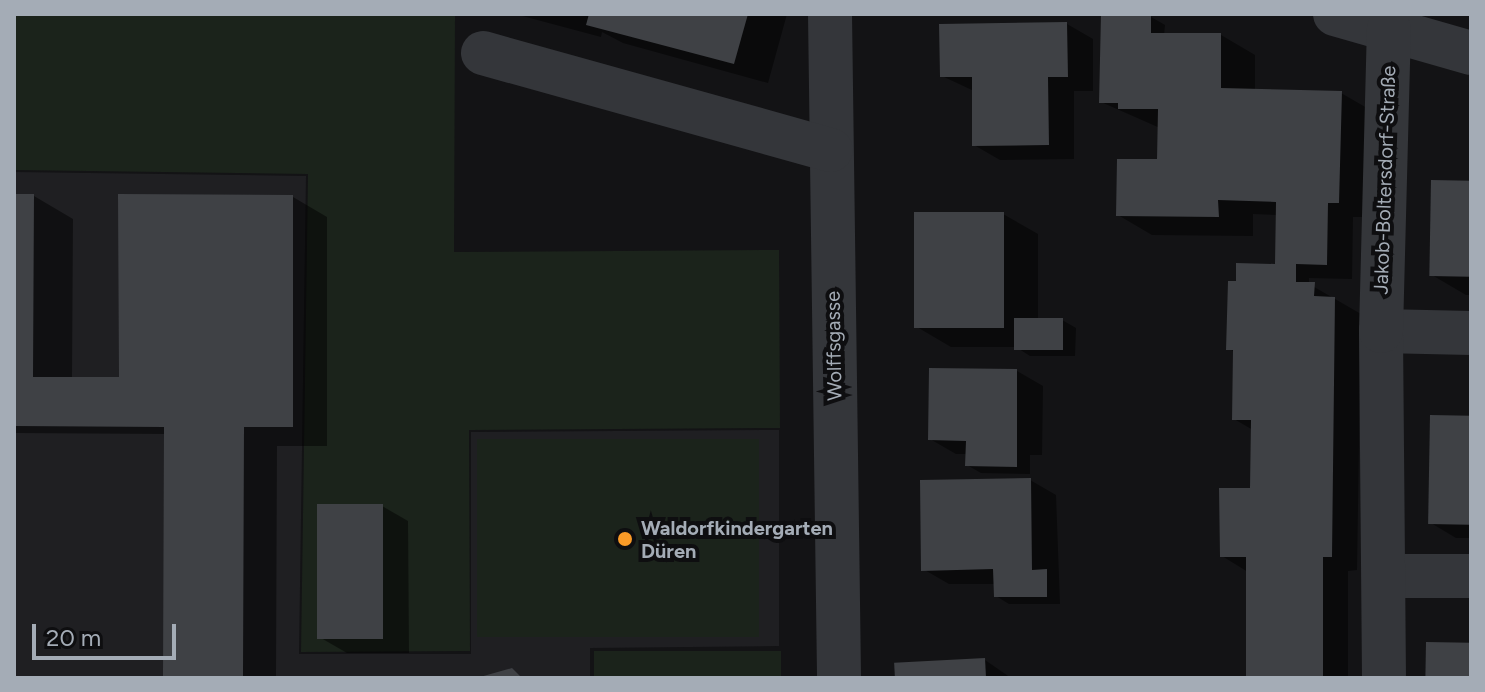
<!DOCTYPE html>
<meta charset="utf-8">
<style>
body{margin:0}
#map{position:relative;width:1485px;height:692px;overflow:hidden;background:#131315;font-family:Figtree,sans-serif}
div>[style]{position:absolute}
.built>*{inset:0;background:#1f1f22}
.green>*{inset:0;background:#1b231b;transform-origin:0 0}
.shadow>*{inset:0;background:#0007}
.building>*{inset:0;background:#3f4145;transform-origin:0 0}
.minor>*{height:44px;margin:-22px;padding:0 22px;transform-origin:22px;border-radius:22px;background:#34363a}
.dots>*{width:22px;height:22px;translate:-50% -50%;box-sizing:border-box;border:4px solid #0e0e10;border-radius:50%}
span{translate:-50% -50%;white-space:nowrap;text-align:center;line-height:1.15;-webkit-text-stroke:8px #0e0e10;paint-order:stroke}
.street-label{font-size:20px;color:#a4acb6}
.poi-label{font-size:20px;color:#a4acb6;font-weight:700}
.left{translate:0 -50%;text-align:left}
.frame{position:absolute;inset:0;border:16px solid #a4acb6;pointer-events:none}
.scale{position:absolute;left:32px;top:624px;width:144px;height:36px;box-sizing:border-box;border:4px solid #a4acb6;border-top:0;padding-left:10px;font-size:24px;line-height:28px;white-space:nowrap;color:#a4acb6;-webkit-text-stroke:6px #0e0e10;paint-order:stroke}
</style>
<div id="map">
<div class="built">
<div style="clip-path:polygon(14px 172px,306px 176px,299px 654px,471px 654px,471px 432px,779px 430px,779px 646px,590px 648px,590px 678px,14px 678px)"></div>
</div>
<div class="green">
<div style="clip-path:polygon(14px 14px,455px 14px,454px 252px,779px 250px,780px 428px,469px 430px,470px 651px,301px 652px,308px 174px,14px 170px)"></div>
<div style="left:759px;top:439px;width:198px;height:282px;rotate:90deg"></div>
<div style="left:781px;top:651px;width:27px;height:187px;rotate:90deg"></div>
</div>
<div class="shadow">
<div style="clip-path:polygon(515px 14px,787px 14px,768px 83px,623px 43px,602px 32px,601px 37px)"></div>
<div style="clip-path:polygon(1151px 17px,1165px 25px,1164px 35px,1221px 35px,1255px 55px,1255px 91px,1341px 93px,1367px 108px,1364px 217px,1353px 217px,1352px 279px,1309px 278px,1309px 284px,1361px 314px,1357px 570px,1348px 571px,1348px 678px,1248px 678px,1248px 572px,1222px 556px,1252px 490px,1253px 430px,1234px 419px,1235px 352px,1228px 348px,1238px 283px,1277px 266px,1278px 215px,1253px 214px,1253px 236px,1152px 235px,1118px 215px,1159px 161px,1160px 128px,1101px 102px)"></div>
<div style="clip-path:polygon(1067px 24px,1093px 39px,1093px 91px,1074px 91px,1074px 159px,1000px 160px,974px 145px,974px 91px,942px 76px)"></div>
<div style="clip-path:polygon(1471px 183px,1471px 295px,1466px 295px,1432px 275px)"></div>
<div style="clip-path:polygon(14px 196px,34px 196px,73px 219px,72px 378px,121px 379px,293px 197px,327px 217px,327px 446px,277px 446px,276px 678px,165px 678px,166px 434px,14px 433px)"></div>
<div style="clip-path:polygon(1003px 214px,1038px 234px,1038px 320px,1062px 320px,1076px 328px,1075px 356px,1030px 356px,1016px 347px,951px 347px,917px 327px)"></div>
<div style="clip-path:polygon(1017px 371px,1043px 386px,1042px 455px,1030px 455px,1030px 474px,981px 473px,967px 465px,967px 454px,956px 454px,930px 439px)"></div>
<div style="clip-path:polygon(1471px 418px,1471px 538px,1456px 538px,1431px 523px)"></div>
<div style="clip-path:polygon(1030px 480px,1056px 495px,1060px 604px,1009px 604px,996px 596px,995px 584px,949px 584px,923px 569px)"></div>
<div style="clip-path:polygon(382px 506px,408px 521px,409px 653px,347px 653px,321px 638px)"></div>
<div style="clip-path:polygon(985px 660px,1011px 678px,896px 678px)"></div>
</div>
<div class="building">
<div style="clip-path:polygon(589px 14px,748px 14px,734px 64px,586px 25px)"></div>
<div style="clip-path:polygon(1101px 14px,1151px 15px,1151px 33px,1221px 33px,1221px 88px,1342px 91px,1339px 203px,1328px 203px,1327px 265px,1296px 264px,1296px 282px,1315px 282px,1314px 296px,1335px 297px,1332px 557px,1323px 557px,1323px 678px,1246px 678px,1246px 557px,1220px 557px,1219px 488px,1250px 488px,1251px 420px,1232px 420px,1233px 350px,1226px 350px,1228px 281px,1236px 281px,1236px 263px,1275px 264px,1276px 202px,1218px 200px,1219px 217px,1116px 216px,1117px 159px,1157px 159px,1158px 109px,1118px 109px,1118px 103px,1099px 103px)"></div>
<div style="clip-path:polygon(1067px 22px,1068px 77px,1048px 77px,1049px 145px,972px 146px,972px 77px,940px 77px,939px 24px)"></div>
<div style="left:1431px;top:180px;width:40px;height:96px;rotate:1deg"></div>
<div style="clip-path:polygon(14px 194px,34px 194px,33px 377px,119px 377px,118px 194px,293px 195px,293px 427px,244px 427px,243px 678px,163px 678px,164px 427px,14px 426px)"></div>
<div style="left:914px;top:212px;width:90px;height:116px"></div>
<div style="left:1014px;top:318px;width:49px;height:32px"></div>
<div style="clip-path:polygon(929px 368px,1017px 369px,1017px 467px,965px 466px,966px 441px,928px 440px)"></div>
<div style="left:1430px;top:415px;width:41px;height:109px;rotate:1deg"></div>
<div style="clip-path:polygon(1031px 478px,1032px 570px,1047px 569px,1047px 597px,994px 597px,993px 569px,921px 571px,920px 480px)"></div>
<div style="left:317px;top:504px;width:66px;height:135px"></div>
<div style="left:1426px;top:642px;width:45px;height:36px;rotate:1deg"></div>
<div style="left:985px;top:658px;width:20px;height:91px;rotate:87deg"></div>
<div style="clip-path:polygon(512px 668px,522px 678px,480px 678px,480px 677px)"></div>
</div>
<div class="minor">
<div style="left:830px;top:14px;width:664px;rotate:89.22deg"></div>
<div style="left:1335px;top:14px;width:141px;rotate:16deg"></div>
<div style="left:483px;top:53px;width:361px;rotate:15.6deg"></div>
<div style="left:1381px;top:331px;width:90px;rotate:1.3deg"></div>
<div style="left:1384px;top:576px;width:87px"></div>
<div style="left:1384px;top:678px;width:347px;rotate:-90.5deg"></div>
<div style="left:1381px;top:331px;width:302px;rotate:-88.5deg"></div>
</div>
<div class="dots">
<div style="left:625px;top:539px;background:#f99a27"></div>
</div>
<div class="street-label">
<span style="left:1385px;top:180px;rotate:-88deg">Jakob-Boltersdorf-Straße</span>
<span style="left:834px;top:346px;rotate:-91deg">Wolffsgasse</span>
</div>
<div class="poi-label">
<span class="left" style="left:641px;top:540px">Waldorfkindergarten<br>Düren</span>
</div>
<div class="frame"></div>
<div class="scale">20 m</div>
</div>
